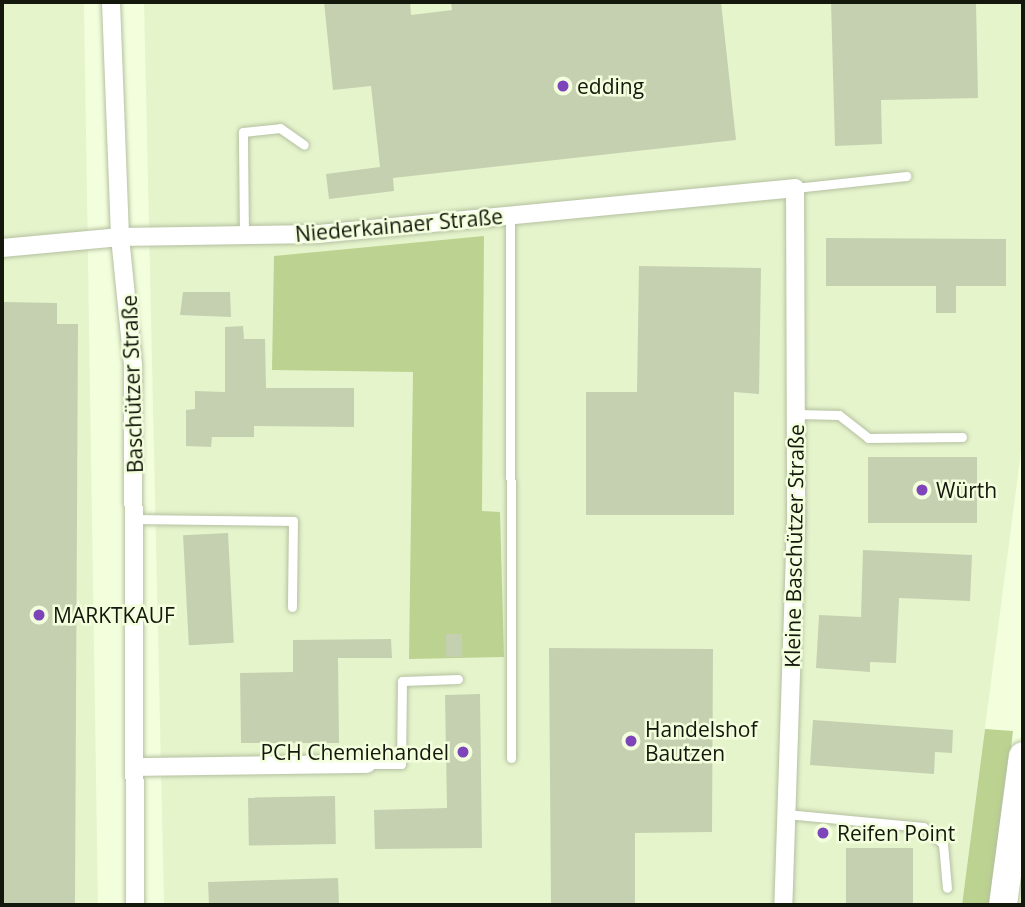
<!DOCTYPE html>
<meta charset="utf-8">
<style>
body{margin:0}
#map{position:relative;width:1025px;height:907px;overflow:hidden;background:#f3fedd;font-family:"Open Sans",sans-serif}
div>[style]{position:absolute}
.built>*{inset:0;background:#e6f4cc}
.green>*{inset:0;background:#bcd290}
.building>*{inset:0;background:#c5d0b0;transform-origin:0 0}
.roads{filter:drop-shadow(0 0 2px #b4c0a0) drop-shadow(0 0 2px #b4c0a0)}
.lane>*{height:9px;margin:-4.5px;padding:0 4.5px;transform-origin:4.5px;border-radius:4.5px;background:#fff}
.street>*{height:18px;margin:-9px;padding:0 9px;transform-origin:9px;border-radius:9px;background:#fff}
.primary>*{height:28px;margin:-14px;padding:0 14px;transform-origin:14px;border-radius:14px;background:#fff}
.dots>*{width:19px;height:19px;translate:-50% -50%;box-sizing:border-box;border:4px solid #f3fedd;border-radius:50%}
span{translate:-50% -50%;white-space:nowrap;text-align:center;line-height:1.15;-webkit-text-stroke:5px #f3fedd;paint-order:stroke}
.poi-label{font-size:21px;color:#13170c}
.left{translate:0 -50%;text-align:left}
.right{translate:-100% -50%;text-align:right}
.street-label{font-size:21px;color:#13170c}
.frame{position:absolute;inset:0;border:4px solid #13170c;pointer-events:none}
</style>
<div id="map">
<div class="built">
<div style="clip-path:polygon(2px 2px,84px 2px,98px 905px,2px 905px)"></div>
<div style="clip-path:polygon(144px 2px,1023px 2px,1023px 436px,962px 905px,164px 905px)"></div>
</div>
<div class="green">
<div style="clip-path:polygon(484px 236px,482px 511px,500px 512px,504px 657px,409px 659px,413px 372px,272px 370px,274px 256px)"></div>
<div style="clip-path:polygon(985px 729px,1013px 731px,1003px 818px,991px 905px,962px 905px)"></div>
</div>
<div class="building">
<div style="clip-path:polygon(324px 2px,410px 2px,411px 15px,452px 10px,451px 2px,721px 2px,736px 140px,393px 178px,394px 191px,329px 199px,326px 174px,380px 167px,371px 86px,333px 90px)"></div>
<div style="clip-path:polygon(831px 2px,976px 2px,978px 98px,881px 100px,882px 144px,835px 146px)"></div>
<div style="clip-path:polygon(826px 238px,1006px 239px,1006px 286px,956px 286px,956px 313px,936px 313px,936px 286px,826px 286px)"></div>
<div style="clip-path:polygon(639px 266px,761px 268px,759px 394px,734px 392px,734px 515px,586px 515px,586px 392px,637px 392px)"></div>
<div style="clip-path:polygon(183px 292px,230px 292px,231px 317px,180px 315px)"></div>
<div style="clip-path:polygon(2px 302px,57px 303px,57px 324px,78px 324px,75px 905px,2px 905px)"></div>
<div style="clip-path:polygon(243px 326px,244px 339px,265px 339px,266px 388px,354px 388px,354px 427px,254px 426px,254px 437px,212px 437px,211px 447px,186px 446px,186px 410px,195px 409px,195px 391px,225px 392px,225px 327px)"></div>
<div style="left:868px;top:457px;width:109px;height:66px"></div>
<div style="left:228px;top:533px;width:110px;height:45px;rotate:87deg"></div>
<div style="clip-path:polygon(863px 550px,972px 555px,970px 601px,899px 598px,896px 663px,870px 662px,870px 672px,816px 668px,819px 615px,861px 617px)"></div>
<div style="left:446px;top:634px;width:16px;height:23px"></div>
<div style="clip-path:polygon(391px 639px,392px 658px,338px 658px,339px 743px,241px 743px,240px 673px,293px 672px,293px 640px)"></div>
<div style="clip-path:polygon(549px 648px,713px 649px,712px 832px,635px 833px,635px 905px,551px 905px)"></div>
<div style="clip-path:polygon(480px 694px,482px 848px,375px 849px,374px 810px,447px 808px,445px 695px)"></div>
<div style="clip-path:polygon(813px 720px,953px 730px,952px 753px,935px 752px,934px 774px,810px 765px)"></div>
<div style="left:335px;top:796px;width:48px;height:87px;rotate:89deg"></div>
<div style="left:846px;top:848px;width:67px;height:57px"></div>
<div style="clip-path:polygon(338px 878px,339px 905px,209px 905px,208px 882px)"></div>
</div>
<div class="roads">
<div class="lane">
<div style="left:795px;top:188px;width:112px;rotate:-6.2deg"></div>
<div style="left:510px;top:215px;width:543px;rotate:89.89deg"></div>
<div style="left:244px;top:236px;width:104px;rotate:-90.6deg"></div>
<div style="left:243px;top:132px;width:37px;rotate:-6deg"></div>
<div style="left:280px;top:128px;width:29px;rotate:35deg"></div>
<div style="left:797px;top:414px;width:42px;rotate:1.4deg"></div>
<div style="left:839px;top:415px;width:37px;rotate:38deg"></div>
<div style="left:868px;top:438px;width:94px;rotate:-0.6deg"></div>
<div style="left:135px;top:519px;width:158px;rotate:0.7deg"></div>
<div style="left:293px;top:521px;width:86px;rotate:90.7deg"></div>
<div style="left:367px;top:764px;width:34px"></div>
<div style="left:401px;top:764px;width:83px;rotate:-89.3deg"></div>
<div style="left:402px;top:681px;width:56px;rotate:-2deg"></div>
<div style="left:786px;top:814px;width:138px;rotate:5.4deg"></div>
<div style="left:923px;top:827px;width:26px;rotate:40deg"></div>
<div style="left:943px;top:844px;width:44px;rotate:84.8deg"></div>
</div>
<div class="street">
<div style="left:111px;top:2px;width:235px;rotate:87.8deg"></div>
<div style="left:120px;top:237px;width:129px;rotate:84.2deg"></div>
<div style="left:133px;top:365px;width:540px;rotate:89.79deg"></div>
<div style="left:2px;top:248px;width:119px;rotate:-5.3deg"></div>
<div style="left:120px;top:237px;width:198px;rotate:-0.9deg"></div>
<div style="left:318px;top:234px;width:479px;rotate:-5.5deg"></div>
<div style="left:795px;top:188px;width:335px;rotate:89.8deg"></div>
<div style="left:796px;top:523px;width:382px;rotate:91.9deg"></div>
<div style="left:138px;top:767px;width:229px;rotate:-0.8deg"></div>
</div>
<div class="primary">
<div style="left:1003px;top:905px;width:150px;rotate:-82.4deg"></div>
</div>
</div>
<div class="dots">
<div style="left:563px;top:86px;background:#7e45bb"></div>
<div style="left:922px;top:490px;background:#7e45bb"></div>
<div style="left:39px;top:615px;background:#7e45bb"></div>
<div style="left:631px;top:741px;background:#7e45bb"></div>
<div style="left:463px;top:752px;background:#7e45bb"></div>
<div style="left:823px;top:833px;background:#7e45bb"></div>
</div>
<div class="poi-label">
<span class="left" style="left:577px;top:86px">edding</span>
<span class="left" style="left:936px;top:490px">Würth</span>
<span class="left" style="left:53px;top:615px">MARKTKAUF</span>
<span class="left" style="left:645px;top:741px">Handelshof<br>Bautzen</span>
<span class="right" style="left:449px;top:752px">PCH Chemiehandel</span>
<span class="left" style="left:837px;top:833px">Reifen Point</span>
</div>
<div class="street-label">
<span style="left:399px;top:225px;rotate:-5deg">Niederkainaer Straße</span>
<span style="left:132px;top:384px;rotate:-92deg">Baschützer Straße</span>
<span style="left:794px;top:546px;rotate:-89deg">Kleine Baschützer Straße</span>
</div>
<div class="frame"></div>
</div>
